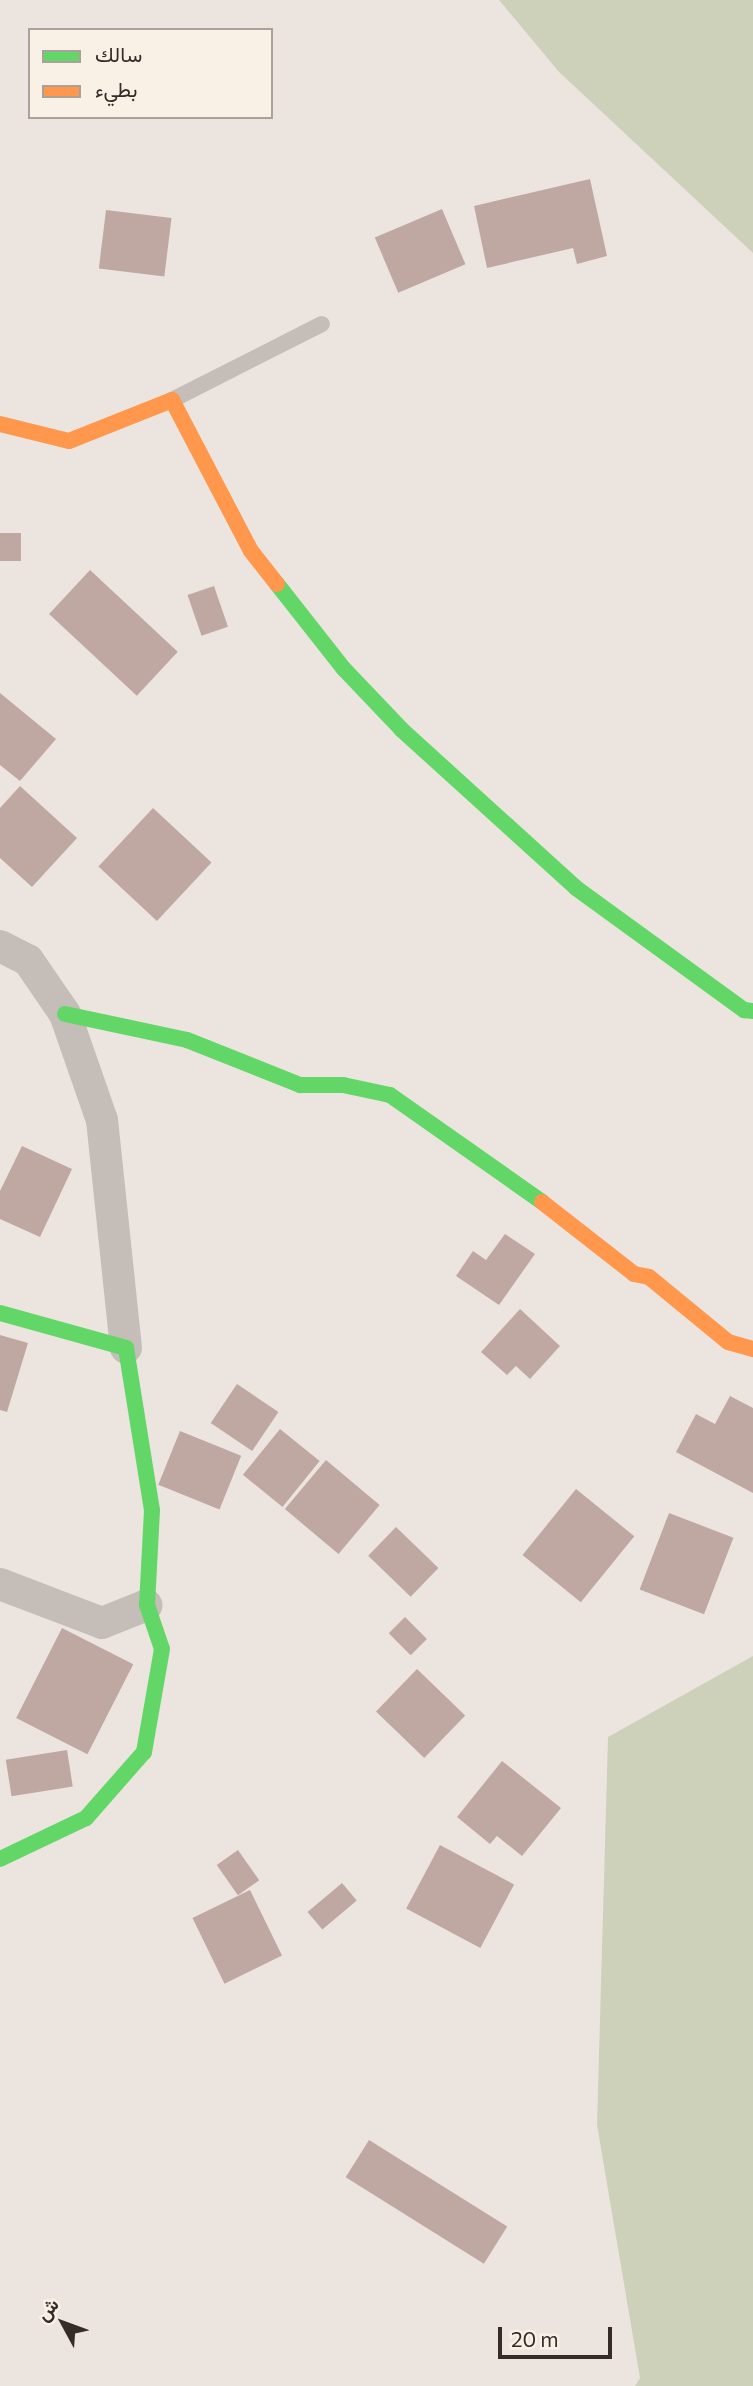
<!DOCTYPE html>
<meta charset="utf-8">
<style>
body{margin:0}
#map{position:relative;width:753px;height:2386px;overflow:hidden;background:#ece5df;font-family:Commissioner,Vazirmatn,sans-serif}
div>[style]{position:absolute}
.green>*{inset:0;background:#ced1b9}
.building>*{inset:0;background:#bfa8a1;transform-origin:0 0}
.lane>*{height:16px;margin:-8px;padding:0 8px;transform-origin:8px;border-radius:8px;background:#c5bdb8}
.street>*{height:32px;margin:-16px;padding:0 16px;transform-origin:16px;border-radius:16px;background:#c5bdb8}
.fast>*{height:16px;margin:-8px;padding:0 8px;transform-origin:8px;border-radius:8px;background:#63d668}
.slow>*{height:16px;margin:-8px;padding:0 8px;transform-origin:8px;border-radius:8px;background:#ff974d}
span{translate:-50% -50%;white-space:nowrap;text-align:center;line-height:1.15;-webkit-text-stroke:5px #f9f0e6;paint-order:stroke}
.legend{position:absolute;left:28px;top:28px;width:245px;height:91px;box-sizing:border-box;background:#f9f0e6;border:2px solid #aba19a;margin:0;padding:9px 12px;list-style:none;font-size:21px;color:#362b27}
.legend li{display:flex;align-items:center;gap:14px;height:35px}
.legend b{width:35px;border:2px solid #aba19a}
.north{position:absolute;left:28px;top:2288px;width:70px;height:70px;-webkit-text-stroke:5px #f9f0e6;paint-order:stroke;rotate:311deg;font-size:19px;font-weight:700;line-height:28px;text-align:center;color:#362b27}
.north::after{content:'';display:block;margin:auto;width:24px;height:32px;background:#362b27;clip-path:polygon(50% 0,100% 100%,50% 72%,0 100%)}
.scale{position:absolute;left:498px;top:2327px;width:114px;height:32px;box-sizing:border-box;border:4px solid #362b27;border-top:0;padding-left:9px;font-size:21px;line-height:24px;white-space:nowrap;color:#362b27;-webkit-text-stroke:5px #f9f0e6;paint-order:stroke}
</style>
<div id="map">
<div class="green">
<div style="clip-path:polygon(499px 0,753px 0,753px 253px,559px 72px)"></div>
<div style="clip-path:polygon(753px 1656px,753px 2386px,635px 2386px,640px 2378px,597px 2125px,608px 1737px)"></div>
</div>
<div class="building">
<div style="clip-path:polygon(590px 179px,607px 256px,577px 264px,573px 248px,487px 268px,474px 206px)"></div>
<div style="left:442px;top:209px;width:60px;height:73px;rotate:67deg"></div>
<div style="left:106px;top:210px;width:66px;height:59px;rotate:7deg"></div>
<div style="left:0;top:533px;width:21px;height:28px"></div>
<div style="left:90px;top:570px;width:120px;height:60px;rotate:43deg"></div>
<div style="left:214px;top:586px;width:43px;height:28px;rotate:71deg"></div>
<div style="clip-path:polygon(0 693px,56px 739px,20px 781px,0 765px)"></div>
<div style="clip-path:polygon(20px 786px,77px 838px,32px 887px,0 858px,0 808px)"></div>
<div style="left:153px;top:808px;width:80px;height:80px;rotate:43deg"></div>
<div style="clip-path:polygon(22px 1146px,72px 1169px,40px 1237px,0 1219px,0 1191px)"></div>
<div style="clip-path:polygon(505px 1234px,535px 1254px,499px 1305px,456px 1276px,473px 1251px,486px 1260px)"></div>
<div style="clip-path:polygon(520px 1309px,560px 1346px,530px 1379px,516px 1366px,507px 1375px,481px 1352px)"></div>
<div style="clip-path:polygon(0 1335px,28px 1343px,7px 1412px,0 1410px)"></div>
<div style="left:237px;top:1384px;width:50px;height:47px;rotate:34deg"></div>
<div style="clip-path:polygon(730px 1396px,753px 1408px,753px 1493px,676px 1452px,696px 1414px,715px 1424px)"></div>
<div style="left:280px;top:1429px;width:51px;height:59px;rotate:39deg"></div>
<div style="left:180px;top:1431px;width:66px;height:58px;rotate:22deg"></div>
<div style="left:326px;top:1460px;width:70px;height:64px;rotate:40deg"></div>
<div style="left:576px;top:1489px;width:75px;height:85px;rotate:39deg"></div>
<div style="left:669px;top:1513px;width:69px;height:82px;rotate:21deg"></div>
<div style="left:396px;top:1527px;width:59px;height:40px;rotate:44deg"></div>
<div style="left:405px;top:1617px;width:31px;height:23px;rotate:45deg"></div>
<div style="left:62px;top:1628px;width:80px;height:101px;rotate:27deg"></div>
<div style="left:417px;top:1669px;width:67px;height:59px;rotate:44deg"></div>
<div style="left:67px;top:1750px;width:37px;height:62px;rotate:81deg"></div>
<div style="clip-path:polygon(502px 1761px,561px 1808px,522px 1856px,497px 1836px,490px 1844px,457px 1817px)"></div>
<div style="left:440px;top:1845px;width:84px;height:72px;rotate:28deg"></div>
<div style="left:238px;top:1850px;width:37px;height:26px;rotate:55deg"></div>
<div style="left:342px;top:1883px;width:23px;height:45px;rotate:50deg"></div>
<div style="left:250px;top:1890px;width:73px;height:64px;rotate:64deg"></div>
<div style="left:369px;top:2140px;width:163px;height:44px;rotate:32deg"></div>
</div>
<div class="lane">
<div style="left:172px;top:400px;width:168px;rotate:-26.9deg"></div>
</div>
<div class="street">
<div style="left:0;top:946px;width:31px;rotate:27deg"></div>
<div style="left:28px;top:960px;width:65px;rotate:55.6deg"></div>
<div style="left:65px;top:1014px;width:112px;rotate:70.8deg"></div>
<div style="left:102px;top:1120px;width:229px;rotate:84deg"></div>
<div style="left:0;top:1584px;width:109px;rotate:20.9deg"></div>
<div style="left:102px;top:1623px;width:48px;rotate:-21.8deg"></div>
</div>
<div class="fast">
<div style="left:277px;top:584px;width:108px;rotate:51.8deg"></div>
<div style="left:344px;top:669px;width:84px;rotate:46.4deg"></div>
<div style="left:402px;top:730px;width:235px;rotate:42.2deg"></div>
<div style="left:576px;top:888px;width:208px;rotate:36deg"></div>
<div style="left:744px;top:1010px;width:9px;rotate:6deg"></div>
<div style="left:65px;top:1014px;width:125px;rotate:12deg"></div>
<div style="left:187px;top:1040px;width:122px;rotate:21.7deg"></div>
<div style="left:300px;top:1085px;width:43px"></div>
<div style="left:343px;top:1085px;width:48px;rotate:12deg"></div>
<div style="left:390px;top:1095px;width:186px;rotate:35.1deg"></div>
<div style="left:0;top:1313px;width:131px;rotate:15.5deg"></div>
<div style="left:126px;top:1348px;width:164px;rotate:80.9deg"></div>
<div style="left:152px;top:1510px;width:95px;rotate:93deg"></div>
<div style="left:147px;top:1605px;width:46px;rotate:71.2deg"></div>
<div style="left:162px;top:1649px;width:105px;rotate:99.9deg"></div>
<div style="left:144px;top:1752px;width:88px;rotate:131.3deg"></div>
<div style="left:86px;top:1818px;width:95px;rotate:154.5deg"></div>
</div>
<div class="slow">
<div style="left:0;top:424px;width:71px;rotate:13.8deg"></div>
<div style="left:69px;top:441px;width:111px;rotate:-21.7deg"></div>
<div style="left:172px;top:400px;width:170px;rotate:62.4deg"></div>
<div style="left:251px;top:551px;width:42px;rotate:51.8deg"></div>
<div style="left:542px;top:1202px;width:117px;rotate:38deg"></div>
<div style="left:634px;top:1274px;width:15px;rotate:11deg"></div>
<div style="left:649px;top:1277px;width:102px;rotate:39.4deg"></div>
<div style="left:728px;top:1342px;width:26px;rotate:16deg"></div>
</div>
<ul class="legend">
<li><b style="height:9px;background:#63d668"></b>سالك</li>
<li><b style="height:9px;background:#ff974d"></b>بطيء</li>
</ul>
<div class="north">ش</div>
<div class="scale">20 m</div>
</div>
